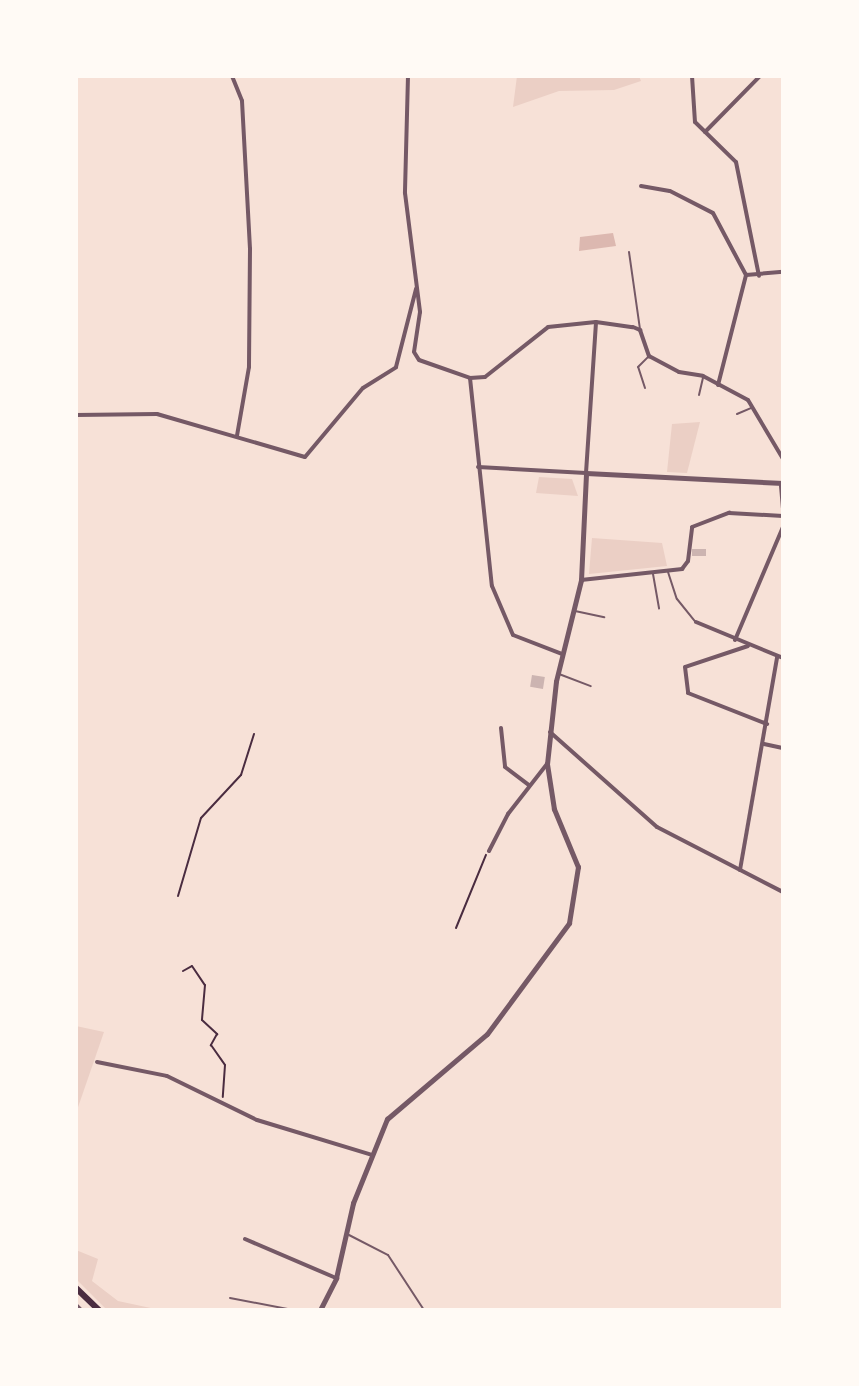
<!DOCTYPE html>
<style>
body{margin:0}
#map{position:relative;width:859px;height:1386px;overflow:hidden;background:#f7e1d7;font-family:Georgia,serif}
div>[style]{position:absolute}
.green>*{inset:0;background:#ebcfc5}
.water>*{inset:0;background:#dcb8b0}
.building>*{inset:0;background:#ccb4b1;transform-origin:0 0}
.path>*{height:2px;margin:-1px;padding:0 1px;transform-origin:1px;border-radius:1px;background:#4a2c40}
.service>*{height:2px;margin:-1px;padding:0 1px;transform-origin:1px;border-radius:1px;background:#755966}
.minor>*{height:4px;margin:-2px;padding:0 2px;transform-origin:2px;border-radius:2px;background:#755966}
.tertiary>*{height:5px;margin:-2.5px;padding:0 2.5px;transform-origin:2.5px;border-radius:2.5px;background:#755966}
.secondary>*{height:6px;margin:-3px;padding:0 3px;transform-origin:3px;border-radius:3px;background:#4a2c40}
span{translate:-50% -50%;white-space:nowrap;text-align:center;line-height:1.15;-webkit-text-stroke:8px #fffaf5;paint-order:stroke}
.frame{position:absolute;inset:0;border:78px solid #fffaf5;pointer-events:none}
</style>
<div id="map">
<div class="green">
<div style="clip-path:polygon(517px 76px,639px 76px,641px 81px,614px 90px,559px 91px,513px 107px)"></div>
<div style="clip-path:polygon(700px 422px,687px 473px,667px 472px,672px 424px)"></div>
<div style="clip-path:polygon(539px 477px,572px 479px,578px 496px,536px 493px)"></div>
<div style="clip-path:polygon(592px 538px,662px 543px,667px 566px,589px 574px)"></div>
<div style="clip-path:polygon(76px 1026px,104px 1032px,76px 1113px)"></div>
<div style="clip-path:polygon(76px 1250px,98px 1259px,92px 1281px,118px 1301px,160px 1310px,107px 1310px,76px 1279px)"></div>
</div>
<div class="water">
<div style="clip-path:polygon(613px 233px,616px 246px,579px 251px,580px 237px)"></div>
</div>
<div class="building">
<div style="left:692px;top:549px;width:14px;height:7px"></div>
<div style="left:532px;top:675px;width:13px;height:12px;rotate:9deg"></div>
</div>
<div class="path">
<div style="left:178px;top:896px;width:81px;rotate:-73.6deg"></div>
<div style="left:201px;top:818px;width:59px;rotate:-47.1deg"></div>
<div style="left:241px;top:775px;width:43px;rotate:-72.4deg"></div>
<div style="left:456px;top:928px;width:79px;rotate:-67.7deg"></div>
<div style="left:183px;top:971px;width:10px;rotate:-29deg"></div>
<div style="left:192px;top:966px;width:23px;rotate:56deg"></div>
<div style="left:205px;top:985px;width:35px;rotate:95deg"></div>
<div style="left:202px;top:1020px;width:21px;rotate:43deg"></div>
<div style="left:217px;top:1034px;width:13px;rotate:119deg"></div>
<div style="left:211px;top:1045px;width:24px;rotate:55deg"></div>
<div style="left:225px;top:1065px;width:32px;rotate:94deg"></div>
</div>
<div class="service">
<div style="left:629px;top:252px;width:78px;rotate:81.9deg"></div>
<div style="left:645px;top:388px;width:22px;rotate:-108deg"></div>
<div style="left:638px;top:367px;width:14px;rotate:-45deg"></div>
<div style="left:699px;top:395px;width:18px;rotate:-77deg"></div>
<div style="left:737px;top:414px;width:15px;rotate:-23deg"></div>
<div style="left:668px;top:572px;width:28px;rotate:72deg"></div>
<div style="left:677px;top:599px;width:28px;rotate:51deg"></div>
<div style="left:653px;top:574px;width:35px;rotate:80deg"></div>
<div style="left:575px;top:611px;width:30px;rotate:12deg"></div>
<div style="left:559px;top:674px;width:34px;rotate:21deg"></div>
<div style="left:349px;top:1235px;width:44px;rotate:27.1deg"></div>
<div style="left:388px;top:1255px;width:66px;rotate:56.8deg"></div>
<div style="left:230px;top:1298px;width:64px;rotate:10.8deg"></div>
</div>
<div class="minor">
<div style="left:232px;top:76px;width:27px;rotate:68deg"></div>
<div style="left:242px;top:101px;width:148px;rotate:86.9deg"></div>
<div style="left:250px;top:249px;width:118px;rotate:90.5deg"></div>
<div style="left:249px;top:367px;width:70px;rotate:99.9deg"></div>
<div style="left:408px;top:76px;width:117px;rotate:91.5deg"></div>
<div style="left:405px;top:193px;width:120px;rotate:82.8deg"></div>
<div style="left:420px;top:312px;width:40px;rotate:98.5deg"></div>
<div style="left:414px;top:352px;width:9px;rotate:58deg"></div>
<div style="left:419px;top:360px;width:54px;rotate:19.4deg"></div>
<div style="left:470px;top:378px;width:15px;rotate:-4deg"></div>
<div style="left:485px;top:377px;width:80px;rotate:-38.4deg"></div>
<div style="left:548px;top:327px;width:48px;rotate:-5.9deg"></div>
<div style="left:596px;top:322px;width:37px;rotate:8deg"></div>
<div style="left:633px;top:327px;width:8px;rotate:23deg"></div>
<div style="left:640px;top:330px;width:28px;rotate:71deg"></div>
<div style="left:649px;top:356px;width:34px;rotate:28deg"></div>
<div style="left:679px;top:372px;width:24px;rotate:9deg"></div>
<div style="left:703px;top:376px;width:51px;rotate:28.1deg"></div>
<div style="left:748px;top:400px;width:69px;rotate:59.3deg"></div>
<div style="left:692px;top:76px;width:46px;rotate:86.3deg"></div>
<div style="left:695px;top:122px;width:57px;rotate:44.3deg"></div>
<div style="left:736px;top:162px;width:116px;rotate:78.6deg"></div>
<div style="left:705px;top:132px;width:78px;rotate:-45.5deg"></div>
<div style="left:641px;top:186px;width:29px;rotate:10deg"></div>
<div style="left:670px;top:191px;width:48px;rotate:27.1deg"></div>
<div style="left:713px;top:213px;width:70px;rotate:62deg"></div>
<div style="left:746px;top:275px;width:37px;rotate:-5deg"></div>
<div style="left:470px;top:378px;width:209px;rotate:84deg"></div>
<div style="left:492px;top:586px;width:53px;rotate:66.8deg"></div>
<div style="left:513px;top:635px;width:53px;rotate:21.2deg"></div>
<div style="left:718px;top:385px;width:114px;rotate:-75.7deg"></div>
<div style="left:76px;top:415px;width:81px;rotate:-0.7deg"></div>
<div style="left:157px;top:414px;width:154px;rotate:16.2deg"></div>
<div style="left:305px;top:457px;width:90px;rotate:-50deg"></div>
<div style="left:363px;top:388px;width:39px;rotate:-32deg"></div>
<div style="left:396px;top:367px;width:81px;rotate:-75.6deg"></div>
<div style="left:478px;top:467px;width:108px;rotate:3.2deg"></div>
<div style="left:586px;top:473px;width:151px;rotate:-86.2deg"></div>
<div style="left:781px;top:486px;width:22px;rotate:85deg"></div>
<div style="left:581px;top:580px;width:102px;rotate:-6.2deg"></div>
<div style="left:682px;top:569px;width:10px;rotate:-53deg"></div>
<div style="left:688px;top:561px;width:34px;rotate:-83deg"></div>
<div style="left:692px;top:527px;width:40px;rotate:-21deg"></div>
<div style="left:729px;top:513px;width:54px;rotate:3.2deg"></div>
<div style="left:696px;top:622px;width:94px;rotate:22.5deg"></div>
<div style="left:735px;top:640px;width:123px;rotate:-67deg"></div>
<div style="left:748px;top:646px;width:66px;rotate:161.6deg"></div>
<div style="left:685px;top:667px;width:26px;rotate:83deg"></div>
<div style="left:688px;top:693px;width:85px;rotate:21.4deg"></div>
<div style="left:501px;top:728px;width:39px;rotate:84deg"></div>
<div style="left:505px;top:767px;width:30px;rotate:37deg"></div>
<div style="left:550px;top:732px;width:143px;rotate:41.6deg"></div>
<div style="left:657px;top:827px;width:142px;rotate:27.3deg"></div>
<div style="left:764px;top:744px;width:19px;rotate:12deg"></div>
<div style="left:489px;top:851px;width:42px;rotate:-62.8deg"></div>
<div style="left:508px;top:814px;width:63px;rotate:-52deg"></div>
<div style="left:740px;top:870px;width:216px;rotate:-80.1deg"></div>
<div style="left:97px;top:1062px;width:71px;rotate:11.3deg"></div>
<div style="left:167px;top:1076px;width:100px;rotate:26.1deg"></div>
<div style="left:257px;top:1120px;width:120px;rotate:16.9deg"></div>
<div style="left:245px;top:1239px;width:99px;rotate:23.2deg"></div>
<div style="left:76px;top:1305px;width:7px;rotate:45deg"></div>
</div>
<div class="tertiary">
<div style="left:320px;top:1310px;width:36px;rotate:-63deg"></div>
<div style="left:336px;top:1278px;width:77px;rotate:-77.2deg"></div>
<div style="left:353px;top:1203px;width:91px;rotate:-68deg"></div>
<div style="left:387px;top:1119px;width:131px;rotate:-40.4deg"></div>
<div style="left:487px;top:1034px;width:138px;rotate:-53.5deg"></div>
<div style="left:569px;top:923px;width:57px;rotate:-80.9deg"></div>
<div style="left:578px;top:867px;width:63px;rotate:-112.5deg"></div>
<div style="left:554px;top:809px;width:46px;rotate:-98.8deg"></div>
<div style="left:547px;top:764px;width:83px;rotate:-83.8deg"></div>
<div style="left:556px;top:681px;width:104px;rotate:-76.1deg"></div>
<div style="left:581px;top:580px;width:107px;rotate:-87.3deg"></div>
<div style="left:586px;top:473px;width:197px;rotate:2.9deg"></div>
</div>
<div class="secondary">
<div style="left:76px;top:1288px;width:32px;rotate:44deg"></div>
</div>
<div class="frame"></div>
</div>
